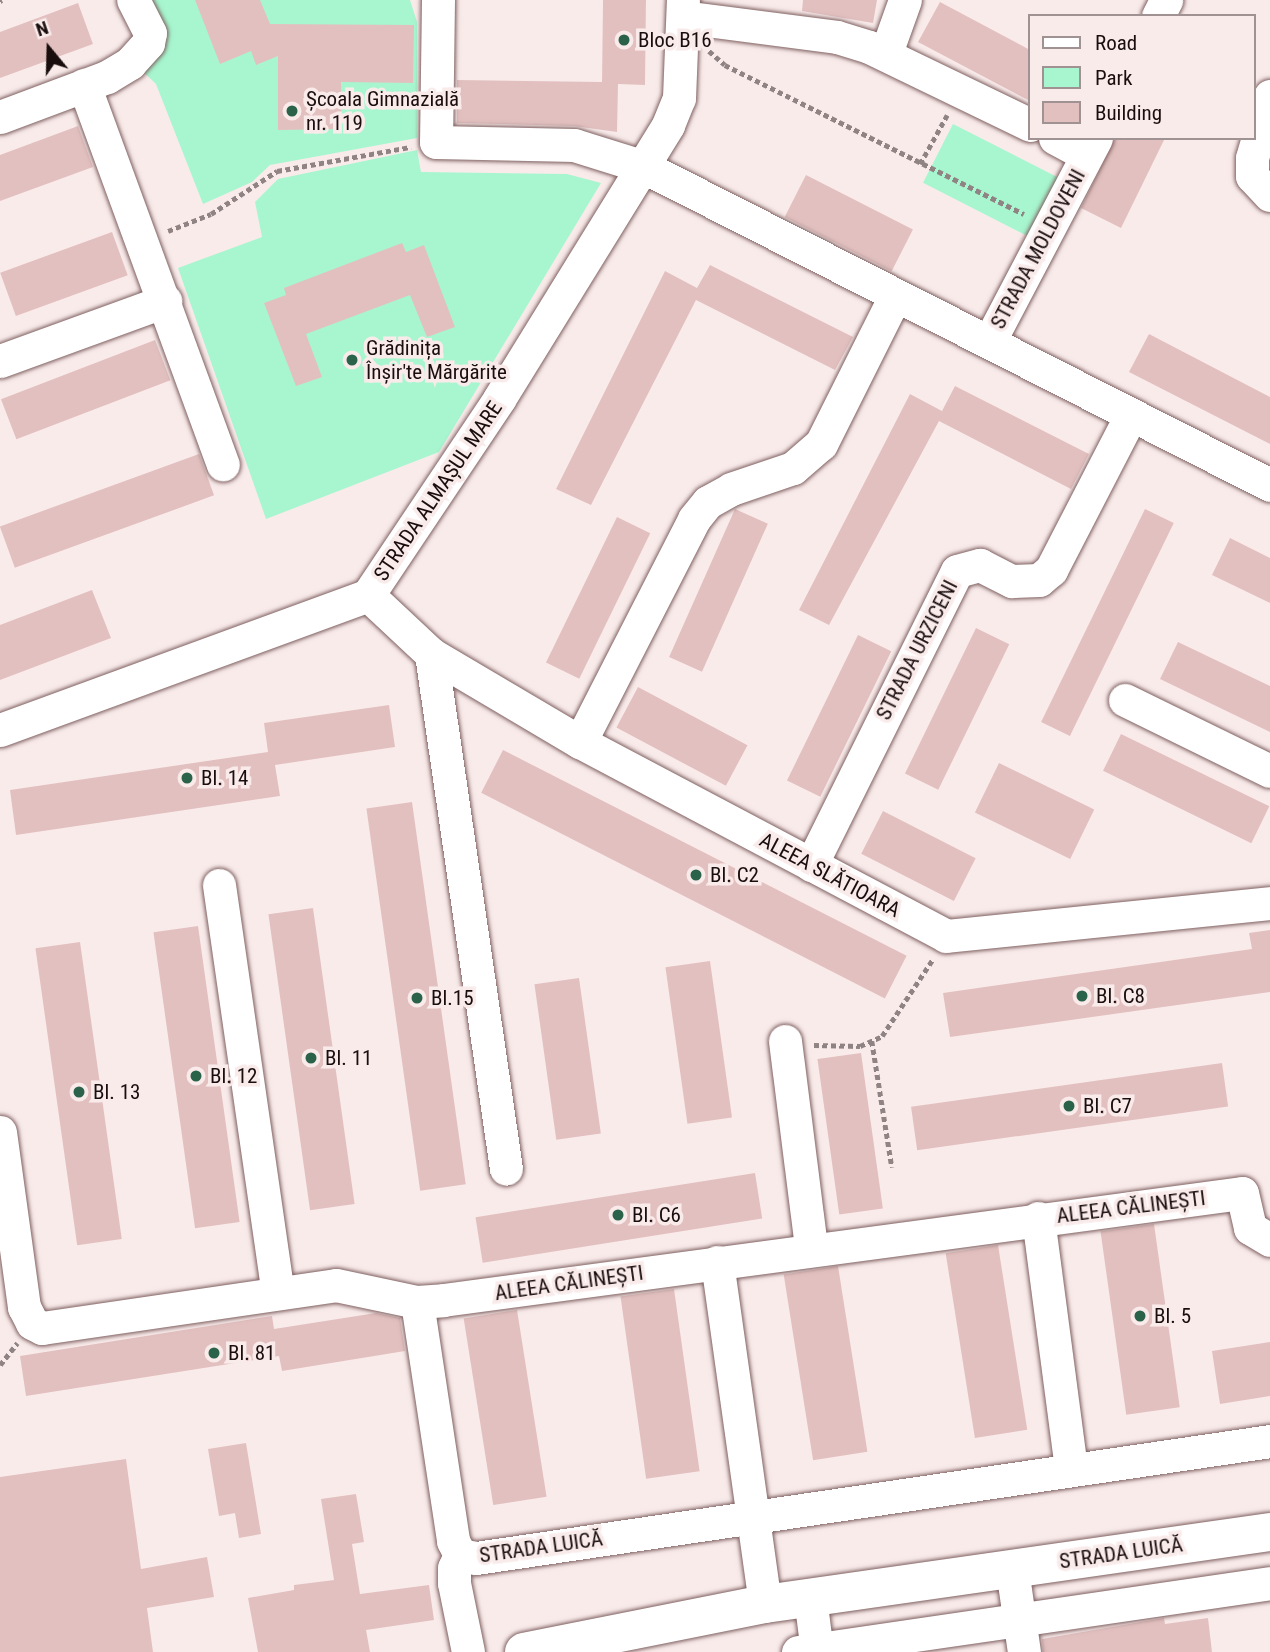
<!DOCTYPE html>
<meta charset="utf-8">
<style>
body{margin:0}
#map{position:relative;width:1270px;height:1652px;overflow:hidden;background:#faebeb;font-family:"Roboto Condensed",sans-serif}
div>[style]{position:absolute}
.green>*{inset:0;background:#a7f6cf;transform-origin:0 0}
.building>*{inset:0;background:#e3c0c0;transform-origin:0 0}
.path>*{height:4.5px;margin-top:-2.25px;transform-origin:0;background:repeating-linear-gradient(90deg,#908383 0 5px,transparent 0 8.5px)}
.roads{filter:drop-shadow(0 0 2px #7f6060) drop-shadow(0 0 2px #7f6060)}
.minor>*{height:33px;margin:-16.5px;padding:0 16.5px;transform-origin:16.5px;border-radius:16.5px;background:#fff}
.major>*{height:38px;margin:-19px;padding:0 19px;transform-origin:19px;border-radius:19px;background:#fff}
.dots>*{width:19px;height:19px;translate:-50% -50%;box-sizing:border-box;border:4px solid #faebeb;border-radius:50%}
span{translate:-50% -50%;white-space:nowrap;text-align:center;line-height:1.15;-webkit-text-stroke:7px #faebeb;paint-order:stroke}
.poi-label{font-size:21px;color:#190d0e}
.left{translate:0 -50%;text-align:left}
.street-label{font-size:21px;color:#190d0e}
.legend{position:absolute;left:1028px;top:14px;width:228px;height:126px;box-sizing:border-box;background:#faebeb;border:2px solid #a09293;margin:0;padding:9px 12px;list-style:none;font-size:21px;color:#190d0e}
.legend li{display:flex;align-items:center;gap:14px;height:35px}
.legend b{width:35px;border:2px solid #a09293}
.north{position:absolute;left:14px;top:14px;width:70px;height:70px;-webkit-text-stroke:5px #faebeb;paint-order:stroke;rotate:341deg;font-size:19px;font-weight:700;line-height:28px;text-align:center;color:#190d0e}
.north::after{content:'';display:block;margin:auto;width:24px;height:32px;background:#190d0e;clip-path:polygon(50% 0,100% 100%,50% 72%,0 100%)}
</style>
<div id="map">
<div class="green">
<div style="clip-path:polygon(142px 0,410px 0,417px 22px,417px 138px,270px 165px,252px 182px,203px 204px,156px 84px,136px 65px)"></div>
<div style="left:953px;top:124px;width:119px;height:66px;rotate:27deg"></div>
<div style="clip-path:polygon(417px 150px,421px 172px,567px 174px,601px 183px,439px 452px,266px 519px,178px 268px,262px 237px,255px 202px,278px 179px)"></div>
</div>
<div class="building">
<div style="clip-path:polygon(195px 0,260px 0,270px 24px,414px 25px,413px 83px,341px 82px,342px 129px,278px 130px,278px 56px,256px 65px,251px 51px,220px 64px)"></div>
<div style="clip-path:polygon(603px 0,646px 0,645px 85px,618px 84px,617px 132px,574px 126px,457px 123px,457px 80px,602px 82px)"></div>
<div style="clip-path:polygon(803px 0,877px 0,873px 23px,802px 11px)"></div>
<div style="clip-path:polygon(940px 2px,1030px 50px,1030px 101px,918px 42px)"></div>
<div style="clip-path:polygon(78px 3px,93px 44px,0 78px,0 32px)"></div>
<div style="clip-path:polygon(78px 126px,93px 167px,0 201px,0 155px)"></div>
<div style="clip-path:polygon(1115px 138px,1165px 138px,1121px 228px,1081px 208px)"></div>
<div style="left:806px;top:175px;width:120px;height:47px;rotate:27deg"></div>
<div style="left:112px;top:232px;width:46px;height:119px;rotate:70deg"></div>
<div style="clip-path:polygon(402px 243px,406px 252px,424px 245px,455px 327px,427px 337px,410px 295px,306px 334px,322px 377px,296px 386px,264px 303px,286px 295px,284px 288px)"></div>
<div style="clip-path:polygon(710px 265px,853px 337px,835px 370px,696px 300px,591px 505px,556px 489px,665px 271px,697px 288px)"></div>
<div style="clip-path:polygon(1149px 334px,1270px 397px,1270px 444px,1129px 372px)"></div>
<div style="left:155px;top:340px;width:43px;height:165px;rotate:69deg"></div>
<div style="clip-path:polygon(955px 386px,1089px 454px,1071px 489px,939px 421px,829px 625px,799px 610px,910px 394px,942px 411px)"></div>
<div style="left:199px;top:454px;width:44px;height:212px;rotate:70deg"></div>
<div style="left:735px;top:509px;width:36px;height:162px;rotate:24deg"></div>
<div style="left:1145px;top:509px;width:32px;height:237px;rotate:26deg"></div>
<div style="left:617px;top:517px;width:37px;height:162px;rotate:26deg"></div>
<div style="clip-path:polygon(1230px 538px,1270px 558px,1270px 603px,1212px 575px)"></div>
<div style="clip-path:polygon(92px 590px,111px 638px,0 680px,0 625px)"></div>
<div style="left:976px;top:628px;width:37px;height:162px;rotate:26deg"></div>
<div style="left:858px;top:635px;width:37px;height:162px;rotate:26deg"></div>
<div style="clip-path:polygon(1178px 642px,1270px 686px,1270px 732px,1160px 679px)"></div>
<div style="left:638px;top:687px;width:124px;height:46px;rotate:28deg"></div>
<div style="clip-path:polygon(389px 705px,395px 747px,275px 765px,280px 796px,16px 835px,10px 790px,268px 752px,264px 723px)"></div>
<div style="left:1121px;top:734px;width:165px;height:41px;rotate:26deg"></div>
<div style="left:503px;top:750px;width:453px;height:48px;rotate:27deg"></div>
<div style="left:999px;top:763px;width:106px;height:55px;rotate:26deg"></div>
<div style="left:412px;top:802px;width:386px;height:46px;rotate:82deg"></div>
<div style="left:883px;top:811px;width:104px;height:48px;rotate:27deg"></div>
<div style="left:313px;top:908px;width:299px;height:45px;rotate:82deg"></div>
<div style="left:198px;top:926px;width:299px;height:45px;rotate:82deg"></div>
<div style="clip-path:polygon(1270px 930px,1270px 992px,950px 1037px,943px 993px,1252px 949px,1249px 933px)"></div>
<div style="left:80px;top:942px;width:300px;height:45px;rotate:82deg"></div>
<div style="left:710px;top:961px;width:158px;height:45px;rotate:82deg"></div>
<div style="left:579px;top:978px;width:157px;height:45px;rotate:82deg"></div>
<div style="left:861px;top:1053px;width:157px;height:44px;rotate:82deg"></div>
<div style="left:1222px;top:1063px;width:44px;height:314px;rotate:82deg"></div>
<div style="left:755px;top:1173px;width:46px;height:283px;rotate:81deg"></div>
<div style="left:1154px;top:1224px;width:185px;height:54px;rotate:82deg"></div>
<div style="left:998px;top:1245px;width:187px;height:53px;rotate:81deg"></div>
<div style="left:838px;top:1266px;width:188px;height:55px;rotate:81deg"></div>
<div style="left:674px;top:1289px;width:184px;height:54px;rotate:82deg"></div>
<div style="left:517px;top:1310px;width:189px;height:54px;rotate:81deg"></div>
<div style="clip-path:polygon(376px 1313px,400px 1318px,405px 1351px,282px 1371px,279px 1356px,26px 1396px,20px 1356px,272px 1316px,274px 1329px)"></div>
<div style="clip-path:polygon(1270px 1342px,1270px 1396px,1220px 1404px,1212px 1351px)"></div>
<div style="clip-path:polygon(246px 1443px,261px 1534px,239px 1538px,235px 1513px,219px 1516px,208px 1449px)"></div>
<div style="clip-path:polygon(126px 1459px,141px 1569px,207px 1557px,214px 1597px,147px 1608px,153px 1652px,0 1652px,0 1477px)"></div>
<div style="clip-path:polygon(356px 1494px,364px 1542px,352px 1544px,360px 1594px,429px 1585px,434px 1620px,366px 1630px,370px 1652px,258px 1652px,248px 1598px,294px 1590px,294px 1585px,334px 1580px,321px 1499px)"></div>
<div style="clip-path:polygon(1164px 1618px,1165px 1624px,1208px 1618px,1212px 1652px,1043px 1652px,1042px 1639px)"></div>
</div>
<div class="path">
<div style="left:0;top:1px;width:2px;rotate:-27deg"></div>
<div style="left:709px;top:51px;width:21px;rotate:41deg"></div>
<div style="left:725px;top:65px;width:334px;rotate:26.5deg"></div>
<div style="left:920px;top:164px;width:56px;rotate:-61.1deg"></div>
<div style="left:168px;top:231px;width:46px;rotate:-21.6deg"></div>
<div style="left:211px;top:214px;width:79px;rotate:-33.1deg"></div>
<div style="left:277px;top:171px;width:136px;rotate:-10.2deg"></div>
<div style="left:872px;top:1041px;width:128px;rotate:81deg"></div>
<div style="left:814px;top:1045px;width:46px;rotate:1.2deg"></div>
<div style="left:860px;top:1046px;width:24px;rotate:-24deg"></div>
<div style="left:882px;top:1036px;width:92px;rotate:-56.5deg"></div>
<div style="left:0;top:1365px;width:28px;rotate:-52deg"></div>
</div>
<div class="roads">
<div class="minor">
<div style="left:438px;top:0;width:142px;rotate:90.8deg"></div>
<div style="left:436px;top:142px;width:138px;rotate:1.2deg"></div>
<div style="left:574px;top:145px;width:73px;rotate:17.4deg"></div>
<div style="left:644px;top:167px;width:702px;rotate:26.93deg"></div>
<div style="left:1158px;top:16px;width:18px;rotate:-63deg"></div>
<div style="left:683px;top:17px;width:155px;rotate:7.4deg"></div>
<div style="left:837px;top:37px;width:34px;rotate:17deg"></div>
<div style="left:869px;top:47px;width:179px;rotate:25.8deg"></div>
<div style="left:886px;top:53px;width:56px;rotate:-70.3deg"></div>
<div style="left:84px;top:85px;width:404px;rotate:69.9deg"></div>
<div style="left:1270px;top:96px;width:65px;rotate:106.2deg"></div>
<div style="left:1252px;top:158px;width:18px;rotate:90deg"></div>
<div style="left:1252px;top:176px;width:26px;rotate:47deg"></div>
<div style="left:0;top:117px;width:114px;rotate:-20.5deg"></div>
<div style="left:107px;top:77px;width:27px;rotate:-31deg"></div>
<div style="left:130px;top:63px;width:27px;rotate:-48deg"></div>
<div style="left:148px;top:43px;width:10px;rotate:-79deg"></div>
<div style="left:150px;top:33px;width:37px;rotate:-117deg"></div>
<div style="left:1055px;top:138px;width:36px;rotate:28deg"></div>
<div style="left:989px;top:342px;width:230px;rotate:-62.3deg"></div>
<div style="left:0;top:361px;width:176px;rotate:-20deg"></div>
<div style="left:368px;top:595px;width:86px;rotate:43.1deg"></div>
<div style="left:431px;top:654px;width:173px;rotate:30.6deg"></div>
<div style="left:580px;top:742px;width:414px;rotate:27.9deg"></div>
<div style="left:946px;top:936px;width:326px;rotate:-5.8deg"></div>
<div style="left:431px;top:654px;width:520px;rotate:81.71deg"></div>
<div style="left:1125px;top:700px;width:161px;rotate:26.1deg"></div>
<div style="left:0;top:730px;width:392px;rotate:-20.1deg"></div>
<div style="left:368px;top:595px;width:236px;rotate:-56.2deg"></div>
<div style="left:499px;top:399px;width:322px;rotate:-58.3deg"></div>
<div style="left:668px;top:125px;width:29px;rotate:-68deg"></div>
<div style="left:679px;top:98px;width:98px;rotate:-87.7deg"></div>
<div style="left:580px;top:742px;width:250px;rotate:-62.9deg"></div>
<div style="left:694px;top:519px;width:22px;rotate:-51deg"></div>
<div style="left:708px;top:502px;width:26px;rotate:-29deg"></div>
<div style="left:731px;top:489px;width:65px;rotate:-18.7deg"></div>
<div style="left:793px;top:468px;width:37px;rotate:-41deg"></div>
<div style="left:821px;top:444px;width:165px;rotate:-63.4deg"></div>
<div style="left:811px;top:865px;width:328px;rotate:-63.6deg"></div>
<div style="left:957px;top:571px;width:24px;rotate:-15deg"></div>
<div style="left:980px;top:565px;width:36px;rotate:27deg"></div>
<div style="left:1012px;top:581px;width:27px;rotate:-2deg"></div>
<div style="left:1039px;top:580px;width:16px;rotate:-40deg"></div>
<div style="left:1051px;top:570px;width:174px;rotate:-62.7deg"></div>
<div style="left:219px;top:885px;width:412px;rotate:81.8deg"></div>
<div style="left:785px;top:1041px;width:209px;rotate:82.8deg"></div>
<div style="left:0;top:1132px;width:177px;rotate:82.2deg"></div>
<div style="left:24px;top:1307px;width:18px;rotate:63deg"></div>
<div style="left:32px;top:1323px;width:11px;rotate:27deg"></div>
<div style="left:42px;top:1328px;width:297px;rotate:-8.3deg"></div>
<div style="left:336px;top:1285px;width:83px;rotate:11.9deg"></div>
<div style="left:417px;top:1302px;width:26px;rotate:-4deg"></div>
<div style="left:443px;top:1300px;width:806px;rotate:-7.63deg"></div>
<div style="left:1242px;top:1193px;width:36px;rotate:77deg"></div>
<div style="left:1250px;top:1228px;width:23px;rotate:31deg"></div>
<div style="left:1038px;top:1218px;width:253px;rotate:82.5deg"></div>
<div style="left:717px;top:1262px;width:345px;rotate:82deg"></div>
<div style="left:417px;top:1302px;width:242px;rotate:81.4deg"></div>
<div style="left:453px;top:1541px;width:16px;rotate:63deg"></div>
<div style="left:460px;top:1555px;width:16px;rotate:11deg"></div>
<div style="left:476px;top:1558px;width:803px;rotate:-8.38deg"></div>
<div style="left:460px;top:1555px;width:14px;rotate:115deg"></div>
<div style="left:454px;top:1568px;width:15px;rotate:90deg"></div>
<div style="left:454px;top:1583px;width:70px;rotate:78.5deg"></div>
<div style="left:1012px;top:1569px;width:84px;rotate:81.8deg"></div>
<div style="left:810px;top:1597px;width:55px;rotate:82.7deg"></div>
<div style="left:798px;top:1652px;width:477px;rotate:-8.3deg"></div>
</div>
<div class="major">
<div style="left:524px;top:1652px;width:246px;rotate:-11.3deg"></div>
<div style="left:765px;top:1604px;width:510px;rotate:-8.11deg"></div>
</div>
</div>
<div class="dots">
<div style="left:624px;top:40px;background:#2b624a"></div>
<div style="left:292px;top:111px;background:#2b624a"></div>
<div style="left:352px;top:360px;background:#2b624a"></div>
<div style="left:187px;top:778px;background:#2b624a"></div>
<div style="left:696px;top:875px;background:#2b624a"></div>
<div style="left:1082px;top:996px;background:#2b624a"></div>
<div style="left:417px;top:998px;background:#2b624a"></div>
<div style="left:311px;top:1058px;background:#2b624a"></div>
<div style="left:196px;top:1076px;background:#2b624a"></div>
<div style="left:79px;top:1092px;background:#2b624a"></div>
<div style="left:1069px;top:1106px;background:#2b624a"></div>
<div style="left:618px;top:1215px;background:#2b624a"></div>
<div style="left:1140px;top:1316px;background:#2b624a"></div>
<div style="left:214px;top:1353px;background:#2b624a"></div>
</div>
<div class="poi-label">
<span class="left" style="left:638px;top:40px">Bloc B16</span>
<span class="left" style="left:306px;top:111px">Școala Gimnazială<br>nr. 119</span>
<span class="left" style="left:366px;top:360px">Grădinița<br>Înșir'te Mărgărite</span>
<span class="left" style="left:201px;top:778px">Bl. 14</span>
<span class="left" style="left:710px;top:875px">Bl. C2</span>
<span class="left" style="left:1096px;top:996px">Bl. C8</span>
<span class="left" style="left:431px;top:998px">Bl.15</span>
<span class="left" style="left:325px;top:1058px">Bl. 11</span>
<span class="left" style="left:210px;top:1076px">Bl. 12</span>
<span class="left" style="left:93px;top:1092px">Bl. 13</span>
<span class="left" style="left:1083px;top:1106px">Bl. C7</span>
<span class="left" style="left:632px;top:1215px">Bl. C6</span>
<span class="left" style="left:1154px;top:1316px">Bl. 5</span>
<span class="left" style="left:228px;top:1353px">Bl. 81</span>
</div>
<div class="street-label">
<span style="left:1038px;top:249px;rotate:-62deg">STRADA MOLDOVENI</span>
<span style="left:438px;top:491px;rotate:-56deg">STRADA ALMAȘUL MARE</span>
<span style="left:917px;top:650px;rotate:-63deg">STRADA URZICENI</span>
<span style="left:830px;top:875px;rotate:28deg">ALEEA SLĂTIOARA</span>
<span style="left:1131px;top:1207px;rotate:-7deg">ALEEA CĂLINEȘTI</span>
<span style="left:569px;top:1283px;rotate:-8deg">ALEEA CĂLINEȘTI</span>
<span style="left:541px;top:1547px;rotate:-8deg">STRADA LUICĂ</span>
<span style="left:1121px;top:1553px;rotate:-8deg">STRADA LUICĂ</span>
</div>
<ul class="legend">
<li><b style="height:9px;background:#fff"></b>Road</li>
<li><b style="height:19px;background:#a7f6cf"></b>Park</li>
<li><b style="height:19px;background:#e3c0c0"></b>Building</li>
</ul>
<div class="north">N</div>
</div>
